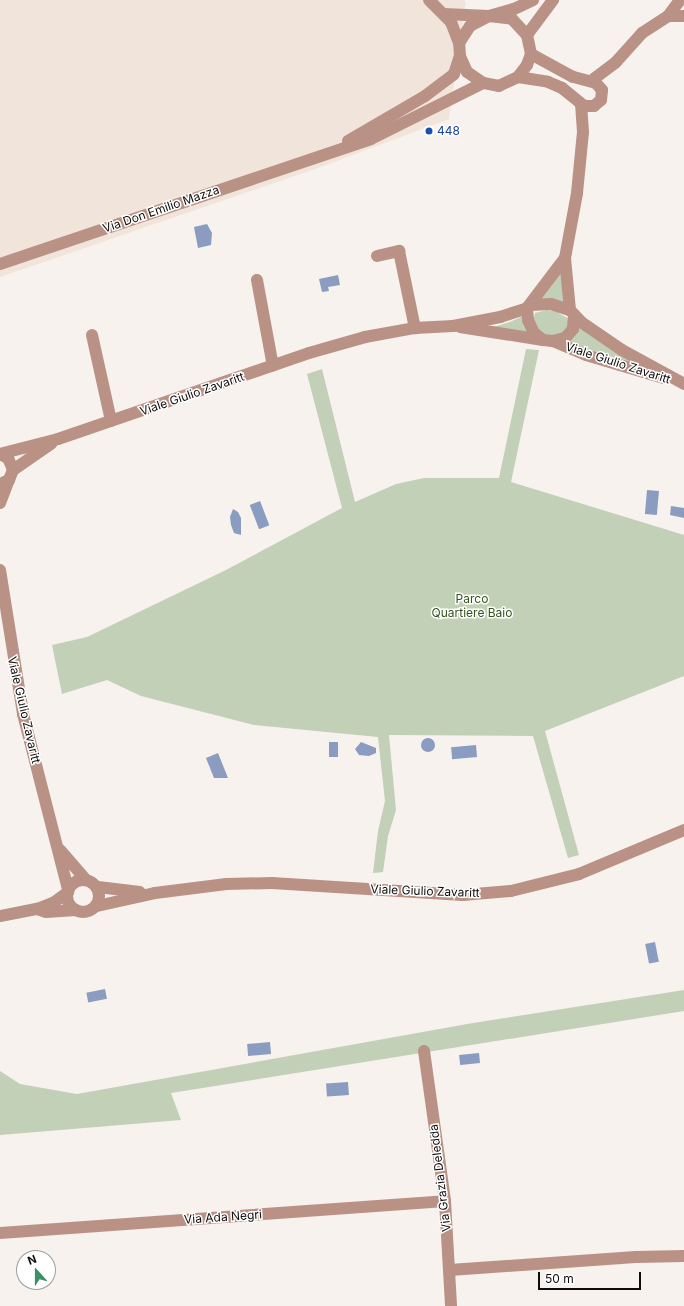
<!DOCTYPE html>
<style>
body{margin:0}
#map{position:relative;width:684px;height:1306px;overflow:hidden;background:#f7f2ed;font-family:Inter,sans-serif}
div>[style]{position:absolute}
.built>*{inset:0;background:#f1e5db}
.green>*{inset:0;background:#c1d0b6}
.water>*{inset:0;background:#8a9cbf;transform-origin:0 0}
.round{border-radius:50%}
.minor>*{height:12px;margin:-6px;padding:0 6px;transform-origin:6px;border-radius:6px;background:#b99285}
.minor>.ring{margin:-6px;padding:0;box-sizing:content-box;background:none;border:12px solid #b99285;border-radius:50%}
.dots>*{width:11px;height:11px;translate:-50% -50%;box-sizing:border-box;border:2px solid #fff;border-radius:50%}
span{translate:-50% -50%;white-space:nowrap;text-align:center;line-height:1.15;-webkit-text-stroke:3px #fff;paint-order:stroke}
.transit-label{font-size:12px;color:#164399}
.left{translate:0 -50%;text-align:left}
.street-label{font-size:12px;color:#0f0d0c}
.park-label{font-size:12px;color:#35511d}
.north{position:absolute;left:16px;top:1250px;width:40px;height:40px;box-sizing:border-box;background:#fff;border:1px solid #9f9e9e;border-radius:50%;rotate:339deg;font-size:11px;font-weight:700;line-height:16px;text-align:center;color:#0f0d0c}
.north::after{content:'';display:block;margin:auto;width:14px;height:18px;background:#399165;clip-path:polygon(50% 0,100% 100%,50% 72%,0 100%)}
.scale{position:absolute;left:538px;top:1272px;width:103px;height:18px;box-sizing:border-box;border:2px solid #0f0d0c;border-top:0;padding-left:5px;font-size:12px;line-height:14px;white-space:nowrap;color:#0f0d0c;-webkit-text-stroke:3px #fff;paint-order:stroke}
</style>
<div id="map">
<div class="built">
<div style="clip-path:polygon(0 0,464px 0,466px 2px,449px 119px,318px 168px,0 277px)"></div>
</div>
<div class="green">
<div style="clip-path:polygon(560px 273px,563px 274px,567px 303px,541px 299px)"></div>
<div style="clip-path:polygon(547px 310px,555px 311px,569px 319px,568px 327px,563px 333px,553px 337px,541px 333px,533px 321px,535px 313px)"></div>
<div style="clip-path:polygon(523px 316px,528px 333px,490px 328px,510px 322px)"></div>
<div style="clip-path:polygon(579px 325px,599px 341px,638px 364px,568px 343px)"></div>
<div style="clip-path:polygon(526px 349px,539px 350px,511px 482px,684px 535px,684px 676px,545px 731px,579px 855px,568px 858px,533px 736px,389px 735px,396px 810px,388px 836px,383px 872px,373px 873px,378px 831px,385px 801px,378px 737px,254px 725px,141px 696px,107px 680px,62px 694px,52px 645px,87px 637px,226px 570px,342px 508px,307px 374px,322px 369px,355px 502px,396px 484px,424px 478px,499px 478px)"></div>
<div style="clip-path:polygon(684px 990px,684px 1011px,171px 1093px,181px 1120px,0 1135px,0 1071px,20px 1084px,77px 1094px,473px 1023px)"></div>
</div>
<div class="water">
<div style="clip-path:polygon(207px 224px,212px 233px,211px 245px,198px 248px,194px 227px)"></div>
<div style="clip-path:polygon(338px 275px,340px 285px,328px 287px,329px 291px,322px 292px,319px 279px)"></div>
<div style="left:647px;top:490px;width:12px;height:24px;rotate:5deg"></div>
<div style="left:260px;top:501px;width:26px;height:11px;rotate:69deg"></div>
<div style="clip-path:polygon(671px 506px,684px 508px,684px 518px,670px 515px)"></div>
<div style="clip-path:polygon(233px 509px,238px 512px,241px 518px,241px 535px,234px 533px,231px 525px,230px 517px)"></div>
<div class="round" style="left:421px;top:738px;width:14px;height:14px"></div>
<div style="left:329px;top:742px;width:9px;height:15px"></div>
<div style="clip-path:polygon(361px 742px,376px 748px,376px 753px,369px 756px,359px 755px,355px 749px)"></div>
<div style="left:476px;top:745px;width:12px;height:25px;rotate:85deg"></div>
<div style="clip-path:polygon(218px 753px,228px 778px,214px 778px,206px 758px)"></div>
<div style="left:655px;top:942px;width:20px;height:10px;rotate:79deg"></div>
<div style="left:105px;top:989px;width:10px;height:19px;rotate:79deg"></div>
<div style="left:270px;top:1042px;width:12px;height:23px;rotate:85deg"></div>
<div style="left:479px;top:1053px;width:10px;height:20px;rotate:84deg"></div>
<div style="left:348px;top:1082px;width:13px;height:22px;rotate:86deg"></div>
</div>
<div class="minor">
<div style="left:429px;top:0;width:31px;rotate:45deg"></div>
<div style="left:451px;top:22px;width:22px;rotate:69deg"></div>
<div style="left:444px;top:14px;width:45px;rotate:2.5deg"></div>
<div style="left:489px;top:16px;width:23px;rotate:7deg"></div>
<div style="left:512px;top:19px;width:22px;rotate:47deg"></div>
<div style="left:527px;top:35px;width:19px;rotate:78deg"></div>
<div style="left:531px;top:54px;width:12px;rotate:110deg"></div>
<div style="left:527px;top:65px;width:15px;rotate:127deg"></div>
<div style="left:518px;top:77px;width:21px;rotate:155deg"></div>
<div style="left:499px;top:86px;width:16px;rotate:-169deg"></div>
<div style="left:483px;top:83px;width:19px;rotate:-145deg"></div>
<div style="left:467px;top:72px;width:17px;rotate:-114deg"></div>
<div style="left:460px;top:56px;width:13px;rotate:-94deg"></div>
<div style="left:459px;top:43px;width:20px;rotate:-57deg"></div>
<div style="left:470px;top:26px;width:21px;rotate:-28deg"></div>
<div style="left:489px;top:16px;width:26px;rotate:-16deg"></div>
<div style="left:514px;top:9px;width:21px;rotate:-25deg"></div>
<div style="left:668px;top:16px;width:20px;rotate:-53deg"></div>
<div style="left:527px;top:35px;width:44px;rotate:-53.4deg"></div>
<div style="left:518px;top:77px;width:30px;rotate:9deg"></div>
<div style="left:548px;top:82px;width:15px;rotate:23deg"></div>
<div style="left:562px;top:88px;width:28px;rotate:39deg"></div>
<div style="left:584px;top:106px;width:10px"></div>
<div style="left:594px;top:106px;width:9px;rotate:-41deg"></div>
<div style="left:601px;top:100px;width:10px;rotate:-84deg"></div>
<div style="left:602px;top:90px;width:9px;rotate:-131deg"></div>
<div style="left:596px;top:83px;width:24px;rotate:-165deg"></div>
<div style="left:573px;top:77px;width:48px;rotate:-151.3deg"></div>
<div style="left:591px;top:81px;width:31px;rotate:-37deg"></div>
<div style="left:616px;top:62px;width:39px;rotate:-48deg"></div>
<div style="left:642px;top:33px;width:31px;rotate:-33deg"></div>
<div style="left:668px;top:16px;width:16px"></div>
<div style="left:348px;top:141px;width:89px;rotate:-30.3deg"></div>
<div style="left:425px;top:96px;width:36px;rotate:-37deg"></div>
<div style="left:454px;top:74px;width:19px;rotate:-72deg"></div>
<div style="left:377px;top:256px;width:23px;rotate:-13deg"></div>
<div style="left:399px;top:251px;width:79px;rotate:78.3deg"></div>
<div style="left:565px;top:258px;width:63px;rotate:127.2deg"></div>
<div style="left:527px;top:308px;width:12px;rotate:85deg"></div>
<div style="left:528px;top:320px;width:14px;rotate:65deg"></div>
<div style="left:534px;top:333px;width:11px;rotate:38deg"></div>
<div style="left:543px;top:340px;width:10px;rotate:6deg"></div>
<div style="left:553px;top:341px;width:12px;rotate:-14deg"></div>
<div style="left:565px;top:338px;width:12px;rotate:-48deg"></div>
<div style="left:573px;top:329px;width:13px;rotate:-86deg"></div>
<div style="left:0;top:264px;width:391px;rotate:-18.6deg"></div>
<div style="left:371px;top:139px;width:125px;rotate:-26.6deg"></div>
<div style="left:257px;top:280px;width:87px;rotate:79.5deg"></div>
<div style="left:531px;top:305px;width:20px;rotate:-3deg"></div>
<div style="left:551px;top:304px;width:20px;rotate:18deg"></div>
<div style="left:570px;top:310px;width:16px;rotate:47deg"></div>
<div style="left:581px;top:322px;width:50px;rotate:34.3deg"></div>
<div style="left:622px;top:350px;width:71px;rotate:28.7deg"></div>
<div style="left:570px;top:310px;width:52px;rotate:-95.5deg"></div>
<div style="left:565px;top:258px;width:66px;rotate:-79.5deg"></div>
<div style="left:577px;top:193px;width:61px;rotate:-84.4deg"></div>
<div style="left:583px;top:132px;width:28px;rotate:-94deg"></div>
<div style="left:460px;top:327px;width:84px;rotate:8.9deg"></div>
<div style="left:92px;top:335px;width:88px;rotate:77.5deg"></div>
<div style="left:553px;top:341px;width:36px;rotate:23deg"></div>
<div style="left:586px;top:355px;width:81px;rotate:16.4deg"></div>
<div style="left:0;top:454px;width:60px;rotate:-14.5deg"></div>
<div style="left:58px;top:439px;width:265px;rotate:-18.9deg"></div>
<div style="left:309px;top:353px;width:58px;rotate:-15.9deg"></div>
<div style="left:365px;top:337px;width:51px;rotate:-10.2deg"></div>
<div style="left:415px;top:328px;width:38px;rotate:-3deg"></div>
<div style="left:453px;top:326px;width:48px;rotate:-10.8deg"></div>
<div style="left:500px;top:317px;width:28px;rotate:-18deg"></div>
<div style="left:0;top:454px;width:9px;rotate:27deg"></div>
<div style="left:8px;top:458px;width:13px;rotate:67deg"></div>
<div style="left:13px;top:470px;width:11px;rotate:112deg"></div>
<div style="left:9px;top:480px;width:10px;rotate:156deg"></div>
<div style="left:13px;top:470px;width:47px;rotate:-34.7deg"></div>
<div style="left:0;top:503px;width:25px;rotate:-69deg"></div>
<div style="left:0;top:570px;width:146px;rotate:80.9deg"></div>
<div style="left:23px;top:714px;width:181px;rotate:75.6deg"></div>
<div style="left:60px;top:850px;width:38px;rotate:49deg"></div>
<div class="ring" style="left:67px;top:880px;width:20px;height:20px"></div>
<div style="left:98px;top:887px;width:42px;rotate:6.8deg"></div>
<div style="left:97px;top:906px;width:59px;rotate:-12.6deg"></div>
<div style="left:155px;top:893px;width:72px;rotate:-7.2deg"></div>
<div style="left:226px;top:884px;width:46px;rotate:-1.2deg"></div>
<div style="left:272px;top:883px;width:191px;rotate:3.6deg"></div>
<div style="left:463px;top:895px;width:48px;rotate:-4.8deg"></div>
<div style="left:511px;top:891px;width:70px;rotate:-14deg"></div>
<div style="left:579px;top:874px;width:114px;rotate:-22.7deg"></div>
<div style="left:37px;top:909px;width:9px;rotate:18deg"></div>
<div style="left:46px;top:912px;width:30px;rotate:-4deg"></div>
<div style="left:0;top:916px;width:38px;rotate:-11deg"></div>
<div style="left:37px;top:909px;width:17px;rotate:-21deg"></div>
<div style="left:53px;top:903px;width:19px;rotate:-36deg"></div>
<div style="left:424px;top:1051px;width:151px;rotate:82deg"></div>
<div style="left:445px;top:1201px;width:105px;rotate:86.7deg"></div>
<div style="left:0;top:1233px;width:446px;rotate:-4.1deg"></div>
<div style="left:450px;top:1270px;width:186px;rotate:-4deg"></div>
<div style="left:636px;top:1257px;width:48px;rotate:-1.2deg"></div>
</div>
<div class="dots">
<div style="left:429px;top:131px;background:#1a4fb4"></div>
</div>
<div class="transit-label">
<span class="left" style="left:437px;top:131px">448</span>
</div>
<div class="street-label">
<span style="left:161px;top:209px;rotate:-19deg">Via Don Emilio Mazza</span>
<span style="left:618px;top:363px;rotate:18deg">Viale Giulio Zavaritt</span>
<span style="left:192px;top:394px;rotate:-19deg">Viale Giulio Zavaritt</span>
<span style="left:24px;top:710px;rotate:77deg">Viale Giulio Zavaritt</span>
<span style="left:425px;top:891px;rotate:2deg">Viale Giulio Zavaritt</span>
<span style="left:440px;top:1178px;rotate:-97deg">Via Grazia Deledda</span>
<span style="left:223px;top:1217px;rotate:-4deg">Via Ada Negri</span>
</div>
<div class="park-label">
<span style="left:472px;top:606px">Parco<br>Quartiere Baio</span>
</div>
<div class="north">N</div>
<div class="scale">50 m</div>
</div>
